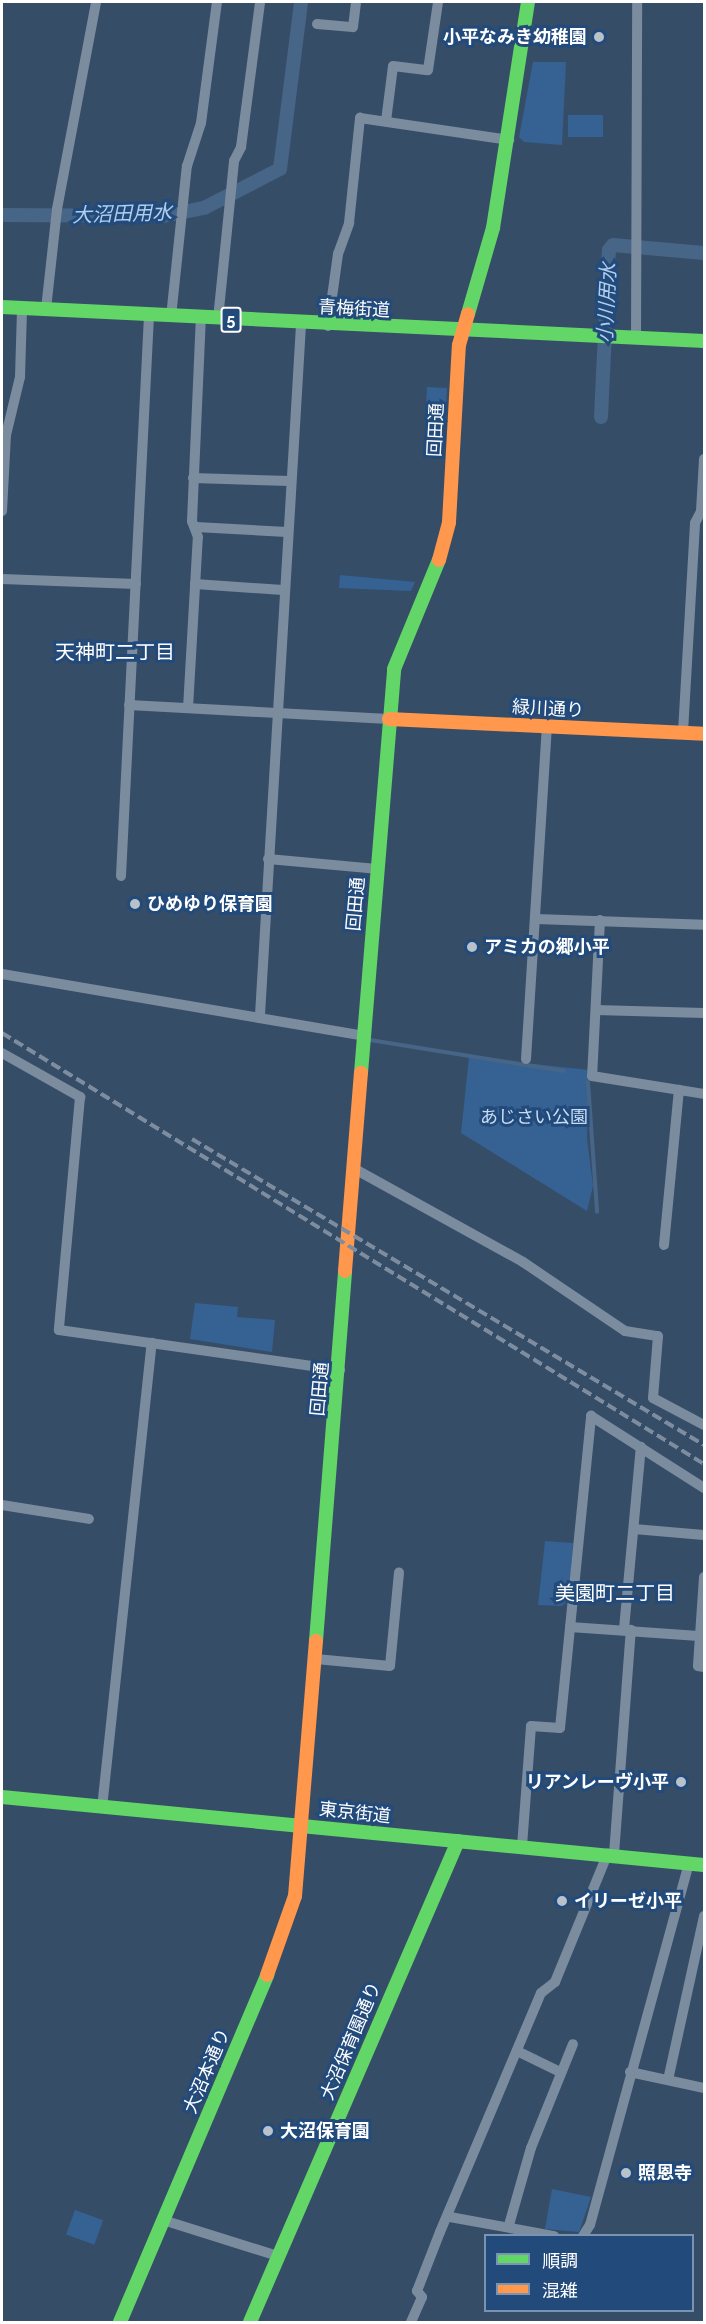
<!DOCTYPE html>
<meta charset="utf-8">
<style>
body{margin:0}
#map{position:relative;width:706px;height:2324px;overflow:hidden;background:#364d68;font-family:Raleway,"Noto Sans JP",sans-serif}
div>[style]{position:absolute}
.green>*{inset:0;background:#356293;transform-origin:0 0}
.stream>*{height:4px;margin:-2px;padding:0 2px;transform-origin:2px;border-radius:2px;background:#466587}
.canal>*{height:14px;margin:-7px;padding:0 7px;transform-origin:7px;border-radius:7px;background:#466587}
.street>*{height:10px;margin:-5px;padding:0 5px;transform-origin:5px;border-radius:5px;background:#7b8c9f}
.fast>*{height:14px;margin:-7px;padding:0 7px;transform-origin:7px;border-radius:7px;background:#63d668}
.slow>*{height:14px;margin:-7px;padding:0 7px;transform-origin:7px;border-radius:7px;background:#ff974d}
.rail>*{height:4px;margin-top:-2px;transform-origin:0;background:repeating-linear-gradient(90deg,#7d8d9f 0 10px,transparent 0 14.5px)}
.dots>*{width:16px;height:16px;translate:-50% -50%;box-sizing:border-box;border:3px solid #224b7c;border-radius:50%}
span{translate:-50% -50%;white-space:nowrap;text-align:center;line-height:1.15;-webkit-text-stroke:6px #224b7c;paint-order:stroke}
.shield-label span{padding:2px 4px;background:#224b7c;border:2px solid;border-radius:4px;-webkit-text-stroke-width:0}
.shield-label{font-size:16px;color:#fff;font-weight:700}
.poi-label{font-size:18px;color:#fff;font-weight:700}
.right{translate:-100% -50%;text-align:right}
.left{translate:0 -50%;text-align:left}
.street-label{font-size:18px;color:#fff}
.park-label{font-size:18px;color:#c8ddf4}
.water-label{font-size:20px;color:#b0ceed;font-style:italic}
.neighbourhood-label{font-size:20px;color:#fff}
.frame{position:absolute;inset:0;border:3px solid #fff;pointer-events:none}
.legend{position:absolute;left:484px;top:2234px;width:210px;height:78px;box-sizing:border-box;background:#224b7c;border:2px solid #7a93b0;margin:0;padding:8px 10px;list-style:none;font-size:18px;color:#fff}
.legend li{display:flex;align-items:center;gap:12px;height:30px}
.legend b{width:30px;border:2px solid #7a93b0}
</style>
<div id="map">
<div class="green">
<div style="clip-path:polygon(533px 62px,566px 62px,562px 145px,524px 142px,519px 137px)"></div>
<div style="left:603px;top:115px;width:22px;height:35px;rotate:90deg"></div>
<div style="left:427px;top:387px;width:20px;height:41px;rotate:3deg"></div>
<div style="clip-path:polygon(340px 575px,415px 582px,411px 591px,339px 588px)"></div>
<div style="clip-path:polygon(469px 1057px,589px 1070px,587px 1138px,593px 1186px,587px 1211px,461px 1133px)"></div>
<div style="clip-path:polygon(195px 1303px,238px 1307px,237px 1317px,275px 1320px,272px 1352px,190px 1339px)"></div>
<div style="clip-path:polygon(545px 1541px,573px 1543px,569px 1599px,562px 1606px,538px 1605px)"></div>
<div style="clip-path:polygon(552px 2189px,591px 2197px,579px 2232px,545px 2229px)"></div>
<div style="left:75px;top:2210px;width:30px;height:26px;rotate:20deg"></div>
</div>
<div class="stream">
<div style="left:370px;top:1040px;width:196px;rotate:9.1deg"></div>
<div style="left:588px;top:1082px;width:130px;rotate:86deg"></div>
</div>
<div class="canal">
<div style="left:2px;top:215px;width:161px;rotate:0.4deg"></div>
<div style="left:163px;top:216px;width:42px;rotate:-11deg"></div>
<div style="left:204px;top:208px;width:85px;rotate:-27.2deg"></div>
<div style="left:280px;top:169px;width:168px;rotate:-82.8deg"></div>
<div style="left:601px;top:417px;width:167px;rotate:-87.3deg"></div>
<div style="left:609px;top:250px;width:6px;rotate:-51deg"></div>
<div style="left:613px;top:245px;width:91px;rotate:5deg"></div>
</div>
<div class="street">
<div style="left:317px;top:24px;width:36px;rotate:5deg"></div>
<div style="left:353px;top:27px;width:25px;rotate:-83deg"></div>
<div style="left:386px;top:121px;width:55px;rotate:-82.7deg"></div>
<div style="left:393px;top:66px;width:35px;rotate:7deg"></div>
<div style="left:428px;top:70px;width:69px;rotate:-81.6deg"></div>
<div style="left:46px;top:309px;width:101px;rotate:-83.7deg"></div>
<div style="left:57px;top:209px;width:211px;rotate:-79.3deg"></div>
<div style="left:171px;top:317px;width:152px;rotate:-84deg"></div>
<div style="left:187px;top:166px;width:45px;rotate:-72deg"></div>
<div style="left:201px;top:123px;width:122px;rotate:-82.5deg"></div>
<div style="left:218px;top:319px;width:159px;rotate:-84.2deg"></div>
<div style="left:234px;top:161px;width:16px;rotate:-63deg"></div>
<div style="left:241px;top:147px;width:146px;rotate:-82.5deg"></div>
<div style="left:328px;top:326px;width:73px;rotate:-82.1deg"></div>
<div style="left:338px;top:254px;width:33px;rotate:-70deg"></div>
<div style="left:349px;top:223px;width:106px;rotate:-84deg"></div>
<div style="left:360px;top:118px;width:151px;rotate:8.4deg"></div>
<div style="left:636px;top:338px;width:336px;rotate:-89.8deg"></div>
<div style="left:193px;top:478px;width:97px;rotate:1.8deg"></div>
<div style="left:2px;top:511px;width:76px;rotate:-87deg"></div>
<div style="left:6px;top:435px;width:60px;rotate:-76.4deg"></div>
<div style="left:20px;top:377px;width:69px;rotate:-88.3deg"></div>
<div style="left:196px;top:527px;width:91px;rotate:3.1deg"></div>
<div style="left:2px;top:579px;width:134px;rotate:2.1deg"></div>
<div style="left:195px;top:584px;width:88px;rotate:3.9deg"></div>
<div style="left:129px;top:705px;width:260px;rotate:3.1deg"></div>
<div style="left:188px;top:708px;width:171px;rotate:-86.7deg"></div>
<div style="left:198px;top:537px;width:17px;rotate:-111deg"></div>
<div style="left:192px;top:521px;width:203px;rotate:-87.5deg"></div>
<div style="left:683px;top:732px;width:209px;rotate:-86.7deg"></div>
<div style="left:695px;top:523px;width:13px;rotate:-63deg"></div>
<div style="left:701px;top:511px;width:52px;rotate:-86.7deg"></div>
<div style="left:268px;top:859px;width:109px;rotate:5.2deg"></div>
<div style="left:121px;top:876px;width:562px;rotate:-87.14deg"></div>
<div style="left:536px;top:919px;width:168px;rotate:2deg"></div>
<div style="left:600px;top:920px;width:156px;rotate:92.9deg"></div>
<div style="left:592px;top:1076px;width:113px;rotate:9.1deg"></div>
<div style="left:2px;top:974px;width:366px;rotate:9.7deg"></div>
<div style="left:596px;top:1010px;width:108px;rotate:1.6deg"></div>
<div style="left:260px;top:1015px;width:691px;rotate:-86.6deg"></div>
<div style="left:2px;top:1053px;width:90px;rotate:29.4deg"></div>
<div style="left:80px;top:1097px;width:234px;rotate:95.2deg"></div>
<div style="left:59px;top:1330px;width:284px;rotate:8.1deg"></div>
<div style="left:526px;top:1059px;width:332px;rotate:-86.4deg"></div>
<div style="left:353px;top:1168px;width:194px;rotate:28.9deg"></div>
<div style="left:523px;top:1262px;width:123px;rotate:34.1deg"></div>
<div style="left:625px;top:1331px;width:33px;rotate:9deg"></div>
<div style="left:658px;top:1336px;width:62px;rotate:94.6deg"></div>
<div style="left:653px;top:1398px;width:58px;rotate:27.9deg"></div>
<div style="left:664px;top:1245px;width:156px;rotate:-84.5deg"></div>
<div style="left:2px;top:1505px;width:88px;rotate:9.1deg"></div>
<div style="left:634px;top:1529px;width:70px;rotate:4.9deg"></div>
<div style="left:704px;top:1577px;width:89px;rotate:93.9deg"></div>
<div style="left:698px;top:1666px;width:6px;rotate:9deg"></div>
<div style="left:570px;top:1627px;width:129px;rotate:4deg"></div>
<div style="left:624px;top:1629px;width:183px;rotate:-84.7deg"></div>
<div style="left:316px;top:1659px;width:74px;rotate:5.4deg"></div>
<div style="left:390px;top:1666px;width:94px;rotate:-84.5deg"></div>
<div style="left:102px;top:1808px;width:468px;rotate:-83.9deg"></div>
<div style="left:522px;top:1846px;width:120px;rotate:-85.7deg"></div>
<div style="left:531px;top:1726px;width:29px;rotate:4deg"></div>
<div style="left:560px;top:1728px;width:314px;rotate:-84.3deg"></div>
<div style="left:591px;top:1416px;width:134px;rotate:32.5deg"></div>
<div style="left:614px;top:1854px;width:225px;rotate:-85.7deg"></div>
<div style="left:517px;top:2051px;width:48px;rotate:26deg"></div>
<div style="left:630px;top:2072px;width:76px;rotate:12.2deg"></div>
<div style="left:668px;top:2080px;width:168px;rotate:-77.6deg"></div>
<div style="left:450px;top:2217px;width:106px;rotate:10.4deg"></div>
<div style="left:163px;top:2220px;width:121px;rotate:17.4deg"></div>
<div style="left:509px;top:2225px;width:80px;rotate:-74.1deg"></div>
<div style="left:531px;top:2148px;width:112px;rotate:-68deg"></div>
<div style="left:583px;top:2236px;width:13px;rotate:-58deg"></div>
<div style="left:590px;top:2225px;width:375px;rotate:-74.7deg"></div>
<div style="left:411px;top:2322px;width:27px;rotate:-66deg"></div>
<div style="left:422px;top:2297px;width:8px;rotate:-130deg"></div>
<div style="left:417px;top:2291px;width:63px;rotate:-68.7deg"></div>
<div style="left:440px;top:2232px;width:259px;rotate:-67.1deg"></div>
<div style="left:541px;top:1993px;width:18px;rotate:-38deg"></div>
<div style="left:555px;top:1982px;width:139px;rotate:-67.7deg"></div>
</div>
<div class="fast">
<div style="left:2px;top:307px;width:703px;rotate:2.77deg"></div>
<div style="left:468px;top:314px;width:90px;rotate:-73.8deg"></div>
<div style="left:493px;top:228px;width:229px;rotate:-81.2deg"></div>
<div style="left:361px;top:1073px;width:405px;rotate:-85.3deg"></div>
<div style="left:394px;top:669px;width:118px;rotate:-67.6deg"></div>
<div style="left:316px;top:1641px;width:371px;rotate:-85.5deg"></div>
<div style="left:2px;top:1797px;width:705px;rotate:5.53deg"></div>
<div style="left:120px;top:2322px;width:377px;rotate:-67deg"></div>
<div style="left:250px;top:2322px;width:524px;rotate:-66.61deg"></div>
</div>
<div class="slow">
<div style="left:439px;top:560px;width:39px;rotate:-75deg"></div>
<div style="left:449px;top:522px;width:177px;rotate:-86.8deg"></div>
<div style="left:459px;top:345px;width:32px;rotate:-74deg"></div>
<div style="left:389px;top:719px;width:315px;rotate:2.7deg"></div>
<div style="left:345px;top:1271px;width:199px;rotate:-85.4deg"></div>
<div style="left:267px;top:1975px;width:84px;rotate:-70.5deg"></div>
<div style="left:295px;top:1896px;width:256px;rotate:-85.3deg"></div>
</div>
<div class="rail">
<div style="left:2px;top:1033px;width:824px;rotate:31.55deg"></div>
<div style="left:192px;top:1139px;width:596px;rotate:30.86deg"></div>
</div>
<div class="dots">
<div style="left:599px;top:37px;background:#b9c1ca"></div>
<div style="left:135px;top:904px;background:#b9c1ca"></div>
<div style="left:472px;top:947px;background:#b9c1ca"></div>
<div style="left:681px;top:1782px;background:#b9c1ca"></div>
<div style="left:562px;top:1901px;background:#b9c1ca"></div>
<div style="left:268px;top:2131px;background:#b9c1ca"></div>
<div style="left:626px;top:2173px;background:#b9c1ca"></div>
</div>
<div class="shield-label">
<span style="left:231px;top:320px">5</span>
</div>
<div class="poi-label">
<span class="right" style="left:587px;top:37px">小平なみき幼稚園</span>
<span class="left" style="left:147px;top:904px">ひめゆり保育園</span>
<span class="left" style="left:484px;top:947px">アミカの郷小平</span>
<span class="right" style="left:669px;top:1782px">リアンレーヴ小平</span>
<span class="left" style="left:574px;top:1901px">イリーゼ小平</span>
<span class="left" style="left:280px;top:2131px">大沼保育園</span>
<span class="left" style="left:638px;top:2173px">照恩寺</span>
</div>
<div class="street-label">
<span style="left:354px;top:309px;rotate:3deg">青梅街道</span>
<span style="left:436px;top:430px;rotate:-87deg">回田通</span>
<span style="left:548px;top:709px;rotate:3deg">緑川通り</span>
<span style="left:356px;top:904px;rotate:-85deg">回田通</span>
<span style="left:320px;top:1389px;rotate:-85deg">回田通</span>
<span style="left:355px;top:1813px;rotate:6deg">東京街道</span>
<span style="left:351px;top:2041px;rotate:-67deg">大沼保育園通り</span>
<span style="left:207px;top:2071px;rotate:-67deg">大沼本通り</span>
</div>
<div class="park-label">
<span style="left:534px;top:1117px">あじさい公園</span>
</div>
<div class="water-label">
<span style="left:122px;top:214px;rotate:-2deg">大沼田用水</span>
<span style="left:607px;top:303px;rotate:-87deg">小川用水</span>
</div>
<div class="neighbourhood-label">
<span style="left:115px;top:652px">天神町二丁目</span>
<span style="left:615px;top:1593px">美園町二丁目</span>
</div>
<div class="frame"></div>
<ul class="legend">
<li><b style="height:8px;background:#63d668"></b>順調</li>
<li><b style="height:8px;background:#ff974d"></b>混雑</li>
</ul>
</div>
